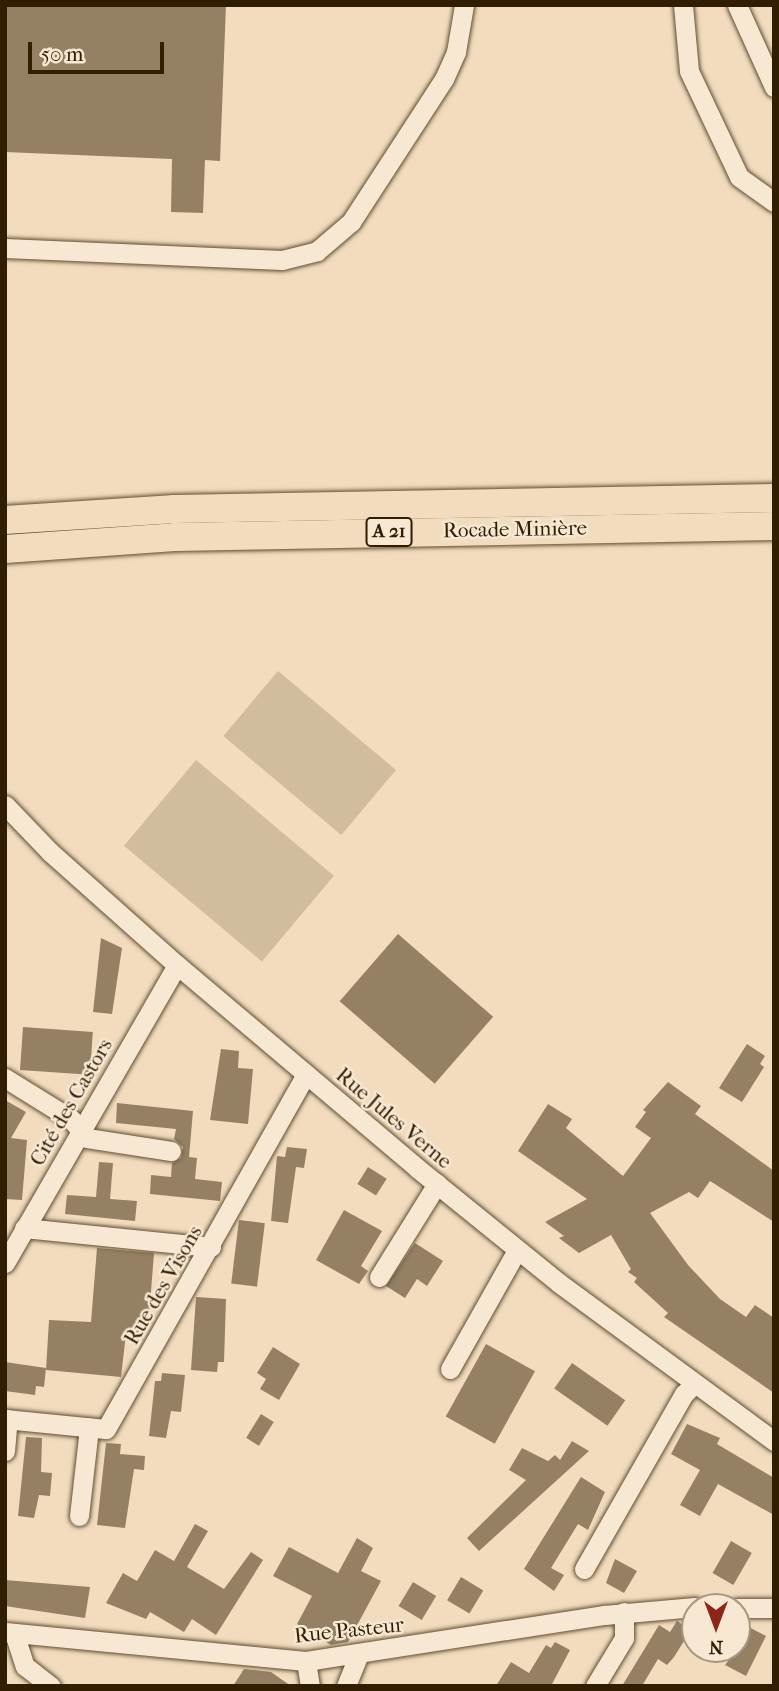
<!DOCTYPE html>
<meta charset="utf-8">
<style>
body{margin:0}
#map{position:relative;width:779px;height:1691px;overflow:hidden;background:#f2dcbd;font-family:"IM FELL French Canon",serif}
div>[style]{position:absolute}
.green>*{inset:0;background:#d1bc9d;transform-origin:0 0}
.building>*{inset:0;background:#958063;transform-origin:0 0}
.roads{filter:drop-shadow(0 0 2px #604d31) drop-shadow(0 0 2px #604d31)}
.minor>*{height:19px;margin:-9.5px;padding:0 9.5px;transform-origin:9.5px;border-radius:9.5px;background:#f7e8d4}
.highway>*{height:28px;margin:-14px;padding:0 14px;transform-origin:14px;border-radius:14px;background:#f2dcbd}
span{translate:-50% -50%;white-space:nowrap;text-align:center;line-height:1.15;-webkit-text-stroke:5px #f7e8d4;paint-order:stroke}
.shield-label span{padding:2px 5px;background:#f7e8d4;border:2px solid;border-radius:5px;-webkit-text-stroke-width:0}
.shield-label{font-size:19px;color:#301d02;font-weight:700}
.street-label{font-size:21px;color:#301d02}
.frame{position:absolute;inset:0;border:7px solid #301d02;pointer-events:none}
.north{position:absolute;left:681px;top:1593px;width:70px;height:70px;box-sizing:border-box;background:#f7e8d4;border:2px solid #a79780;border-radius:50%;rotate:180deg;font-size:19px;font-weight:700;line-height:28px;text-align:center;color:#301d02}
.north::after{content:'';display:block;margin:auto;width:24px;height:32px;background:#8f2418;clip-path:polygon(50% 0,100% 100%,50% 72%,0 100%)}
.scale{position:absolute;left:28px;top:42px;width:136px;height:32px;box-sizing:border-box;border:4px solid #301d02;border-top:0;padding-left:9px;font-size:21px;line-height:24px;white-space:nowrap;color:#301d02;-webkit-text-stroke:5px #f7e8d4;paint-order:stroke}
</style>
<div id="map">
<div class="green">
<div style="left:278px;top:671px;width:154px;height:85px;rotate:40deg"></div>
<div style="left:196px;top:760px;width:180px;height:112px;rotate:40deg"></div>
</div>
<div class="building">
<div style="clip-path:polygon(5px 5px,226px 5px,220px 161px,205px 160px,203px 213px,171px 212px,172px 159px,5px 152px)"></div>
<div style="left:398px;top:934px;width:126px;height:89px;rotate:41deg"></div>
<div style="clip-path:polygon(101px 938px,122px 948px,112px 1014px,93px 1012px)"></div>
<div style="left:23px;top:1027px;width:70px;height:43px;rotate:4deg"></div>
<div style="clip-path:polygon(747px 1044px,765px 1056px,760px 1064px,764px 1067px,742px 1102px,719px 1088px)"></div>
<div style="clip-path:polygon(221px 1049px,239px 1051px,238px 1068px,253px 1069px,248px 1124px,210px 1120px)"></div>
<div style="clip-path:polygon(668px 1082px,701px 1106px,695px 1114px,774px 1171px,774px 1222px,710px 1181px,698px 1198px,689px 1192px,650px 1213px,688px 1265px,720px 1299px,746px 1317px,755px 1305px,774px 1318px,774px 1393px,664px 1317px,668px 1313px,634px 1282px,637px 1278px,628px 1272px,631px 1269px,611px 1235px,579px 1253px,559px 1238px,564px 1236px,545px 1222px,587px 1199px,518px 1151px,548px 1104px,572px 1119px,566px 1128px,623px 1176px,651px 1138px,635px 1127px,646px 1112px,643px 1110px)"></div>
<div style="clip-path:polygon(5px 1100px,26px 1112px,11px 1138px,27px 1140px,22px 1200px,5px 1199px)"></div>
<div style="clip-path:polygon(117px 1103px,193px 1111px,189px 1157px,197px 1158px,195px 1179px,222px 1182px,220px 1201px,150px 1194px,151px 1175px,171px 1177px,172px 1163px,181px 1158px,183px 1147px,174px 1139px,176px 1129px,116px 1123px)"></div>
<div style="clip-path:polygon(287px 1147px,307px 1149px,304px 1168px,296px 1167px,288px 1223px,271px 1221px,277px 1156px,285px 1157px)"></div>
<div style="clip-path:polygon(99px 1162px,113px 1163px,110px 1199px,137px 1201px,135px 1221px,65px 1214px,67px 1195px,96px 1197px)"></div>
<div style="left:368px;top:1167px;width:22px;height:20px;rotate:32deg"></div>
<div style="clip-path:polygon(344px 1210px,382px 1231px,361px 1266px,368px 1271px,359px 1284px,316px 1260px)"></div>
<div style="left:239px;top:1220px;width:26px;height:64px;rotate:7deg"></div>
<div style="clip-path:polygon(415px 1243px,443px 1261px,427px 1286px,417px 1279px,405px 1298px,386px 1286px)"></div>
<div style="clip-path:polygon(97px 1248px,154px 1253px,149px 1317px,141px 1316px,140px 1335px,126px 1334px,121px 1377px,46px 1370px,49px 1320px,91px 1322px)"></div>
<div style="clip-path:polygon(196px 1297px,226px 1299px,224px 1362px,218px 1362px,217px 1372px,191px 1370px)"></div>
<div style="left:486px;top:1344px;width:56px;height:83px;rotate:29deg"></div>
<div style="clip-path:polygon(273px 1347px,300px 1364px,279px 1400px,260px 1389px,266px 1379px,257px 1373px)"></div>
<div style="clip-path:polygon(5px 1362px,46px 1368px,44px 1387px,36px 1386px,35px 1395px,5px 1391px)"></div>
<div style="left:572px;top:1363px;width:65px;height:31px;rotate:35deg"></div>
<div style="clip-path:polygon(162px 1373px,185px 1375px,181px 1412px,171px 1411px,166px 1438px,149px 1436px,155px 1381px,161px 1381px)"></div>
<div style="left:261px;top:1414px;width:15px;height:28px;rotate:32deg"></div>
<div style="clip-path:polygon(687px 1424px,720px 1438px,717px 1444px,774px 1478px,774px 1515px,718px 1484px,700px 1516px,680px 1505px,700px 1470px,671px 1454px)"></div>
<div style="clip-path:polygon(26px 1437px,42px 1438px,41px 1472px,52px 1473px,50px 1496px,39px 1495px,34px 1518px,18px 1516px)"></div>
<div style="clip-path:polygon(572px 1441px,589px 1451px,479px 1551px,467px 1538px,526px 1480px,509px 1470px,522px 1448px,548px 1461px,555px 1455px,560px 1460px)"></div>
<div style="clip-path:polygon(106px 1443px,121px 1444px,120px 1454px,145px 1456px,144px 1470px,134px 1469px,125px 1528px,97px 1525px)"></div>
<div style="clip-path:polygon(581px 1477px,605px 1492px,588px 1530px,578px 1524px,551px 1568px,564px 1575px,554px 1591px,524px 1569px)"></div>
<div style="clip-path:polygon(195px 1524px,208px 1531px,187px 1567px,224px 1589px,251px 1552px,263px 1560px,216px 1635px,192px 1619px,184px 1632px,150px 1612px,146px 1619px,106px 1603px,123px 1573px,137px 1581px,155px 1550px,174px 1561px)"></div>
<div style="clip-path:polygon(357px 1538px,373px 1548px,361px 1571px,381px 1581px,348px 1642px,331px 1645px,297px 1624px,312px 1596px,273px 1576px,289px 1547px,338px 1573px)"></div>
<div style="left:731px;top:1541px;width:24px;height:37px;rotate:30deg"></div>
<div style="clip-path:polygon(615px 1559px,637px 1571px,624px 1593px,606px 1583px)"></div>
<div style="left:461px;top:1577px;width:26px;height:27px;rotate:31deg"></div>
<div style="clip-path:polygon(5px 1580px,90px 1587px,85px 1618px,5px 1606px)"></div>
<div style="left:413px;top:1582px;width:27px;height:28px;rotate:31deg"></div>
<div style="clip-path:polygon(677px 1621px,691px 1630px,674px 1657px,667px 1665px,658px 1659px,642px 1686px,622px 1686px,659px 1625px,670px 1632px)"></div>
<div style="clip-path:polygon(745px 1625px,766px 1636px,746px 1676px,725px 1665px,737px 1649px)"></div>
<div style="clip-path:polygon(555px 1642px,570px 1650px,551px 1686px,496px 1686px,511px 1662px,529px 1673px,546px 1645px,551px 1648px)"></div>
<div style="clip-path:polygon(244px 1669px,271px 1672px,291px 1686px,233px 1686px)"></div>
</div>
<div class="roads">
<div class="minor">
<div style="left:683px;top:5px;width:66px;rotate:84.8deg"></div>
<div style="left:689px;top:71px;width:117px;rotate:64.7deg"></div>
<div style="left:739px;top:177px;width:43px;rotate:35.5deg"></div>
<div style="left:737px;top:5px;width:90px;rotate:65.7deg"></div>
<div style="left:5px;top:248px;width:277px;rotate:2.5deg"></div>
<div style="left:282px;top:260px;width:36px;rotate:-14deg"></div>
<div style="left:317px;top:251px;width:45px;rotate:-40.5deg"></div>
<div style="left:351px;top:222px;width:171px;rotate:-57deg"></div>
<div style="left:444px;top:79px;width:30px;rotate:-66deg"></div>
<div style="left:456px;top:52px;width:48px;rotate:-80.3deg"></div>
<div style="left:5px;top:805px;width:65px;rotate:46.2deg"></div>
<div style="left:50px;top:852px;width:170px;rotate:41.7deg"></div>
<div style="left:177px;top:965px;width:314px;rotate:40.2deg"></div>
<div style="left:417px;top:1168px;width:183px;rotate:39deg"></div>
<div style="left:559px;top:1283px;width:267px;rotate:36.3deg"></div>
<div style="left:5px;top:1078px;width:78px;rotate:31.8deg"></div>
<div style="left:71px;top:1119px;width:25px;rotate:50deg"></div>
<div style="left:87px;top:1138px;width:85px;rotate:8.8deg"></div>
<div style="left:24px;top:1228px;width:188px;rotate:5.8deg"></div>
<div style="left:5px;top:1263px;width:344px;rotate:-60deg"></div>
<div style="left:379px;top:1277px;width:110px;rotate:-58.1deg"></div>
<div style="left:450px;top:1369px;width:137px;rotate:-60.6deg"></div>
<div style="left:5px;top:1419px;width:101px;rotate:5.7deg"></div>
<div style="left:106px;top:1429px;width:407px;rotate:-60.6deg"></div>
<div style="left:5px;top:1451px;width:32px;rotate:-85deg"></div>
<div style="left:79px;top:1516px;width:89px;rotate:-83.5deg"></div>
<div style="left:584px;top:1569px;width:202px;rotate:-60.3deg"></div>
<div style="left:684px;top:1394px;width:14px;rotate:-45deg"></div>
<div style="left:737px;top:1608px;width:37px"></div>
<div style="left:5px;top:1632px;width:302px;rotate:5.5deg"></div>
<div style="left:306px;top:1661px;width:302px;rotate:-8.8deg"></div>
<div style="left:604px;top:1615px;width:91px;rotate:-5deg"></div>
<div style="left:14px;top:1633px;width:35px;rotate:72deg"></div>
<div style="left:25px;top:1666px;width:33px;rotate:38deg"></div>
<div style="left:306px;top:1661px;width:25px;rotate:81deg"></div>
<div style="left:346px;top:1686px;width:32px;rotate:-68deg"></div>
<div style="left:595px;top:1686px;width:56px;rotate:-58.9deg"></div>
<div style="left:624px;top:1638px;width:26px;rotate:-90deg"></div>
</div>
<div class="highway">
<div style="left:5px;top:520px;width:170px;rotate:-3.7deg"></div>
<div style="left:175px;top:509px;width:599px;rotate:-1.05deg"></div>
<div style="left:5px;top:549px;width:170px;rotate:-4deg"></div>
<div style="left:175px;top:537px;width:599px;rotate:-1.05deg"></div>
</div>
</div>
<div class="shield-label">
<span style="left:389px;top:532px">A 21</span>
</div>
<div class="street-label">
<span style="left:515px;top:529px;rotate:-1deg">Rocade Minière</span>
<span style="left:71px;top:1102px;rotate:-60deg">Cité des Castors</span>
<span style="left:394px;top:1118px;rotate:40deg">Rue Jules Verne</span>
<span style="left:163px;top:1285px;rotate:-60deg">Rue des Visons</span>
<span style="left:349px;top:1630px;rotate:-6deg">Rue Pasteur</span>
</div>
<div class="frame"></div>
<div class="north">N</div>
<div class="scale">50 m</div>
</div>
